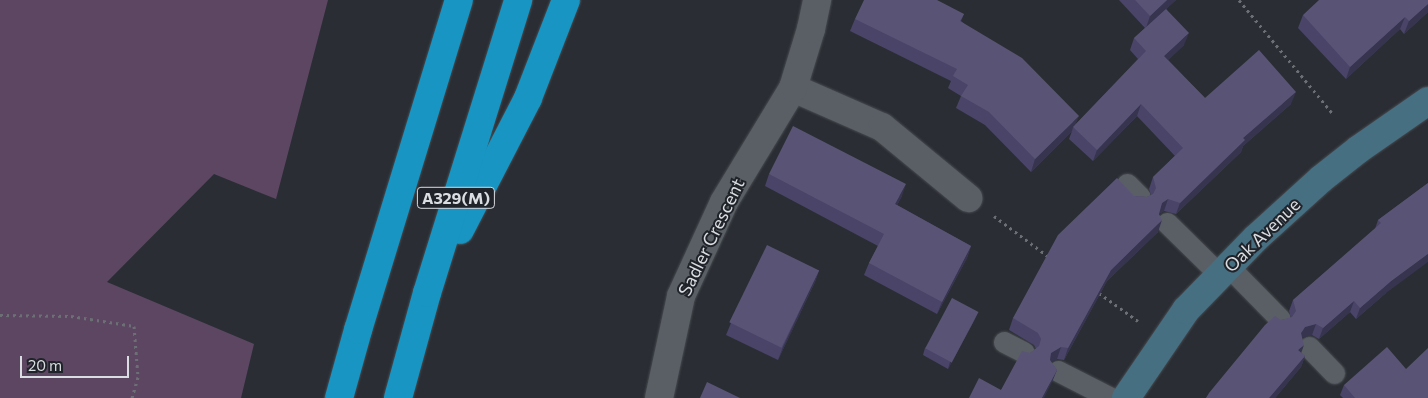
<!DOCTYPE html>
<style>
body{margin:0}
#map{position:relative;width:1428px;height:398px;overflow:hidden;background:#2a2e34;font-family:Commissioner,sans-serif}
div>[style]{position:absolute}
.green>*{inset:0;background:#5d4662}
.path>*{height:3px;margin-top:-1.5px;transform-origin:0;background:repeating-linear-gradient(90deg,#6c7075 0 2.5px,transparent 0 6.5px)}
.roads{filter:drop-shadow(0 0 1px #474a4f) drop-shadow(0 0 1px #474a4f)}
.lane>*{height:21px;margin:-10.5px;padding:0 10.5px;transform-origin:10.5px;border-radius:10.5px;background:#5a5f66}
.street>*{height:28px;margin:-14px;padding:0 14px;transform-origin:14px;border-radius:14px;background:#5a5f66}
.secondary>*{height:28px;margin:-14px;padding:0 14px;transform-origin:14px;border-radius:14px;background:#466f82}
.highway>*{height:28px;margin:-14px;padding:0 14px;transform-origin:14px;border-radius:14px;background:#1895c2}
.wall>*{inset:0;background:#494468}
.shaded-wall>*{inset:0;background:#36344e}
.building>*{inset:0;background:#595475;transform-origin:0 0}
span{translate:-50% -50%;white-space:nowrap;text-align:center;line-height:1.15;-webkit-text-stroke:4px #20242a;paint-order:stroke}
.shield-label span{padding:1px 4px;background:#20242a;border:1px solid;border-radius:4px;-webkit-text-stroke-width:0}
.shield-label{font-size:16px;color:#dadde1;font-weight:700}
.street-label{font-size:18px;color:#dadde1}
.scale{position:absolute;left:20px;top:356px;width:109px;height:22px;box-sizing:border-box;border:2px solid #dadde1;border-top:0;padding-left:6px;font-size:15px;line-height:18px;white-space:nowrap;color:#dadde1;-webkit-text-stroke:4px #20242a;paint-order:stroke}
</style>
<div id="map">
<div class="green">
<div style="clip-path:polygon(0 0,328px 0,276px 199px,214px 174px,107px 282px,254px 344px,241px 398px,0 398px)"></div>
</div>
<div class="path">
<div style="left:1239px;top:0;width:146px;rotate:50.5deg"></div>
<div style="left:994px;top:216px;width:69px;rotate:36.7deg"></div>
<div style="left:1099px;top:293px;width:48px;rotate:35.7deg"></div>
<div style="left:0;top:315px;width:71px;rotate:0.8deg"></div>
<div style="left:71px;top:316px;width:64px;rotate:9deg"></div>
<div style="left:134px;top:326px;width:51px;rotate:85.5deg"></div>
<div style="left:138px;top:377px;width:22px;rotate:106deg"></div>
</div>
<div class="roads">
<div class="lane">
<div style="left:1127px;top:184px;width:18px;rotate:45deg"></div>
<div style="left:1167px;top:223px;width:74px;rotate:44.5deg"></div>
<div style="left:1228px;top:266px;width:74px;rotate:45.5deg"></div>
<div style="left:1004px;top:342px;width:22px;rotate:27deg"></div>
<div style="left:1309px;top:347px;width:36px;rotate:46deg"></div>
<div style="left:1058px;top:371px;width:59px;rotate:27deg"></div>
</div>
<div class="street">
<div style="left:793px;top:88px;width:97px;rotate:23.7deg"></div>
<div style="left:882px;top:127px;width:112px;rotate:39.5deg"></div>
<div style="left:659px;top:398px;width:104px;rotate:-77.8deg"></div>
<div style="left:681px;top:296px;width:103px;rotate:-65.4deg"></div>
<div style="left:724px;top:202px;width:133px;rotate:-58.8deg"></div>
<div style="left:793px;top:88px;width:62px;rotate:-73deg"></div>
<div style="left:811px;top:29px;width:30px;rotate:-78deg"></div>
</div>
<div class="secondary">
<div style="left:1126px;top:398px;width:107px;rotate:-55.7deg"></div>
<div style="left:1186px;top:310px;width:100px;rotate:-45.8deg"></div>
<div style="left:1256px;top:238px;width:88px;rotate:-42.2deg"></div>
<div style="left:1321px;top:179px;width:48px;rotate:-38.3deg"></div>
<div style="left:1359px;top:149px;width:84px;rotate:-34.8deg"></div>
</div>
<div class="highway">
<div style="left:460px;top:230px;width:148px;rotate:-62.7deg"></div>
<div style="left:528px;top:98px;width:105px;rotate:-68.8deg"></div>
<div style="left:339px;top:398px;width:71px;rotate:-74.4deg"></div>
<div style="left:358px;top:330px;width:345px;rotate:-73deg"></div>
<div style="left:398px;top:398px;width:109px;rotate:-74.6deg"></div>
<div style="left:427px;top:293px;width:307px;rotate:-72.7deg"></div>
</div>
</div>
<div class="wall">
<div style="clip-path:polygon(1119px 0,1176px 0,1166px 9px,1184px 45px,1168px 60px,1205px 98px,1291px 104px,1243px 146px,1241px 152px,1176px 214px,1164px 211px,1159px 214px,1158px 232px,1107px 281px,1064px 360px,1057px 359px,1051px 362px,1057px 370px,1052px 382px,1001px 390px,1030px 353px,1036px 349px,1034px 345px,1009px 330px,1013px 318px,1134px 196px,1147px 197px,1151px 195px,1149px 189px,1153px 177px,1175px 156px,1137px 116px,1093px 161px,1069px 139px,1072px 131px,1031px 172px,985px 125px,956px 108px,961px 96px,948px 88px,951px 81px,850px 31px,855px 19px,964px 14px,961px 21px,1076px 124px,1138px 59px,1130px 50px,1134px 38px,1145px 28px)"></div>
<div style="clip-path:polygon(1428px 0,1428px 12px,1404px 34px,1400px 29px,1346px 79px,1298px 28px,1303px 15px)"></div>
<div style="clip-path:polygon(769px 174px,902px 196px,897px 205px,971px 246px,967px 258px,937px 314px,864px 275px,869px 263px,878px 246px,765px 186px)"></div>
<div style="clip-path:polygon(1428px 183px,1386px 293px,1356px 319px,1350px 312px,1319px 339px,1312px 335px,1302px 337px,1301px 353px,1305px 356px,1301px 367px,1275px 398px,1206px 398px,1281px 320px,1291px 318px,1289px 311px,1293px 300px,1375px 229px,1378px 220px)"></div>
<div style="clip-path:polygon(819px 270px,815px 282px,778px 360px,726px 335px,731px 323px)"></div>
<div style="clip-path:polygon(975px 319px,948px 369px,923px 355px,925px 348px)"></div>
<div style="clip-path:polygon(1344px 385px,1428px 398px,1343px 398px,1340px 395px)"></div>
</div>
<div class="shaded-wall">
<div style="clip-path:polygon(1167px 0,1176px 0,1146px 28px,1150px 16px)"></div>
<div style="clip-path:polygon(1428px 4px,1428px 12px,1404px 34px,1409px 21px)"></div>
<div style="clip-path:polygon(1405px 17px,1400px 29px,1346px 79px,1350px 67px)"></div>
<div style="clip-path:polygon(1189px 33px,1184px 45px,1160px 68px,1164px 56px)"></div>
<div style="clip-path:polygon(1296px 92px,1291px 104px,1243px 146px,1241px 152px,1176px 214px,1180px 203px,1243px 138px)"></div>
<div style="clip-path:polygon(1141px 104px,1137px 116px,1093px 161px,1097px 150px)"></div>
<div style="clip-path:polygon(1079px 116px,1074px 128px,1073px 127px,1072px 131px,1031px 172px,1035px 159px)"></div>
<div style="clip-path:polygon(906px 184px,902px 196px,891px 216px,895px 204px)"></div>
<div style="clip-path:polygon(1168px 199px,1164px 211px,1158px 215px,1162px 203px)"></div>
<div style="clip-path:polygon(1162px 220px,1158px 232px,1107px 281px,1064px 360px,1068px 348px,1111px 270px)"></div>
<div style="clip-path:polygon(971px 246px,967px 258px,937px 314px,942px 302px)"></div>
<div style="clip-path:polygon(1428px 254px,1428px 262px,1386px 293px,1356px 319px,1360px 308px,1390px 282px)"></div>
<div style="clip-path:polygon(819px 270px,815px 282px,778px 360px,783px 347px)"></div>
<div style="clip-path:polygon(1354px 301px,1350px 312px,1319px 339px,1323px 328px)"></div>
<div style="clip-path:polygon(978px 312px,975px 319px,948px 369px,950px 362px)"></div>
<div style="clip-path:polygon(1316px 324px,1312px 335px,1301px 338px,1301px 333px,1305px 327px)"></div>
<div style="clip-path:polygon(1304px 345px,1300px 356px,1298px 350px)"></div>
<div style="clip-path:polygon(1061px 347px,1057px 359px,1047px 365px,1051px 353px)"></div>
<div style="clip-path:polygon(1305px 356px,1301px 367px,1275px 398px,1269px 398px)"></div>
<div style="clip-path:polygon(1057px 370px,1052px 382px,1044px 398px,1042px 398px)"></div>
</div>
<div class="building">
<div style="clip-path:polygon(864px 0,937px 0,964px 14px,960px 21px,1022px 58px,1079px 116px,1035px 159px,989px 112px,961px 96px,968px 85px,953px 76px,957px 69px,855px 19px)"></div>
<div style="clip-path:polygon(1135px 0,1167px 0,1150px 16px)"></div>
<div style="clip-path:polygon(1319px 0,1428px 0,1428px 4px,1409px 21px,1405px 17px,1350px 67px,1303px 15px)"></div>
<div style="clip-path:polygon(1166px 9px,1189px 33px,1164px 56px,1205px 98px,1259px 50px,1296px 92px,1243px 138px,1245px 140px,1180px 203px,1168px 199px,1162px 203px,1159px 214px,1162px 220px,1111px 270px,1068px 348px,1061px 347px,1051px 353px,1050px 360px,1057px 370px,1042px 398px,969px 398px,979px 378px,1001px 390px,1022px 351px,1030px 353px,1039px 346px,1041px 339px,1038px 333px,1013px 318px,1058px 235px,1117px 178px,1134px 196px,1147px 197px,1153px 194px,1156px 188px,1153px 177px,1183px 148px,1141px 104px,1097px 150px,1073px 127px,1146px 51px,1134px 38px)"></div>
<div style="clip-path:polygon(793px 126px,906px 184px,895px 204px,971px 246px,942px 302px,869px 263px,884px 234px,769px 174px)"></div>
<div style="clip-path:polygon(1428px 183px,1428px 254px,1390px 282px,1360px 308px,1354px 301px,1323px 328px,1316px 324px,1305px 327px,1301px 333px,1304px 345px,1298px 350px,1305px 356px,1269px 398px,1206px 398px,1209px 393px,1265px 325px,1275px 316px,1281px 320px,1292px 317px,1296px 311px,1293px 300px,1381px 223px,1378px 220px)"></div>
<div style="left:767px;top:245px;width:58px;height:86px;rotate:26deg"></div>
<div style="left:952px;top:298px;width:30px;height:57px;rotate:28deg"></div>
<div style="clip-path:polygon(1387px 347px,1406px 369px,1428px 348px,1428px 398px,1355px 398px,1344px 385px)"></div>
<div style="clip-path:polygon(707px 382px,740px 398px,700px 398px)"></div>
</div>
<div class="shield-label">
<span style="left:456px;top:198px">A329(M)</span>
</div>
<div class="street-label">
<span style="left:1262px;top:235px;rotate:-44deg">Oak Avenue</span>
<span style="left:711px;top:237px;rotate:-64deg">Sadler Crescent</span>
</div>
<div class="scale">20 m</div>
</div>
